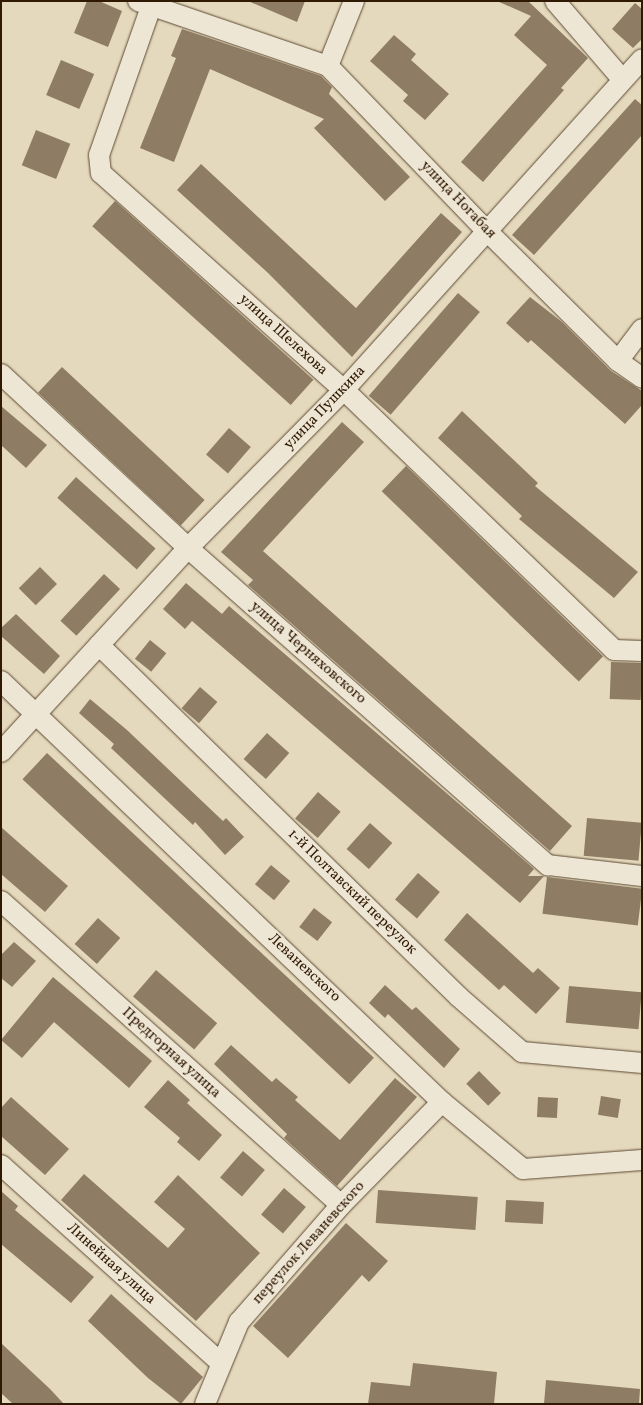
<!DOCTYPE html>
<meta charset="utf-8">
<style>
body{margin:0}
#map{position:relative;width:643px;height:1405px;overflow:hidden;background:#e5d9bd;font-family:Vollkorn,serif}
div>[style]{position:absolute}
.building>*{inset:0;background:#8e7d64;transform-origin:0 0}
.roads{filter:drop-shadow(0 0 1px #5c4932) drop-shadow(0 0 1px #5c4932)}
.minor>*{height:20px;margin:-10px;padding:0 10px;transform-origin:10px;border-radius:10px;background:#eee6d4}
span{translate:-50% -50%;white-space:nowrap;text-align:center;line-height:1.15;-webkit-text-stroke:4.5px #eee6d4;paint-order:stroke}
.street-label{font-size:15px;color:#2f1903}
.frame{position:absolute;inset:0;border:2px solid #2f1903;pointer-events:none}
</style>
<div id="map">
<div class="building">
<div style="clip-path:polygon(87px 1px,99px 1px,122px 11px,108px 47px,74px 33px)"></div>
<div style="clip-path:polygon(248px 1px,305px 1px,297px 22px)"></div>
<div style="clip-path:polygon(497px 1px,528px 1px,588px 58px,561px 88px,564px 90px,483px 182px,461px 162px,547px 65px,514px 35px,531px 16px)"></div>
<div style="clip-path:polygon(635px 3px,642px 9px,642px 39px,633px 48px,612px 29px)"></div>
<div style="clip-path:polygon(182px 29px,321px 76px,332px 87px,329px 94px,410px 177px,385px 201px,314px 128px,324px 119px,210px 69px,174px 162px,140px 148px,176px 58px,171px 56px)"></div>
<div style="clip-path:polygon(394px 35px,416px 54px,411px 60px,449px 94px,425px 120px,403px 101px,408px 95px,370px 61px)"></div>
<div style="left:61px;top:60px;width:36px;height:38px;rotate:23deg"></div>
<div style="clip-path:polygon(635px 99px,642px 105px,642px 135px,534px 255px,512px 235px)"></div>
<div style="left:36px;top:130px;width:37px;height:38px;rotate:22deg"></div>
<div style="clip-path:polygon(201px 164px,356px 308px,441px 213px,462px 232px,352px 357px,267px 272px,177px 190px)"></div>
<div style="left:115px;top:201px;width:267px;height:34px;rotate:42deg"></div>
<div style="left:458px;top:293px;width:29px;height:136px;rotate:41deg"></div>
<div style="clip-path:polygon(530px 297px,562px 322px,611px 371px,642px 391px,642px 405px,625px 424px,531px 340px,528px 343px,506px 323px)"></div>
<div style="left:62px;top:367px;width:195px;height:35px;rotate:43deg"></div>
<div style="clip-path:polygon(1px 406px,47px 445px,26px 468px,1px 445px)"></div>
<div style="clip-path:polygon(462px 411px,538px 483px,535px 486px,638px 572px,614px 598px,519px 519px,522px 516px,438px 438px)"></div>
<div style="clip-path:polygon(342px 422px,364px 442px,263px 551px,572px 826px,550px 851px,248px 585px,253px 580px,221px 552px)"></div>
<div style="left:229px;top:428px;width:29px;height:35px;rotate:41deg"></div>
<div style="left:406px;top:466px;width:274px;height:35px;rotate:44deg"></div>
<div style="left:76px;top:477px;width:107px;height:28px;rotate:42deg"></div>
<div style="left:40px;top:567px;width:24px;height:30px;rotate:45deg"></div>
<div style="left:104px;top:574px;width:22px;height:64px;rotate:43deg"></div>
<div style="clip-path:polygon(186px 583px,222px 614px,229px 606px,494px 834px,534px 869px,528px 876px,544px 876px,520px 903px,192px 621px,185px 629px,163px 609px)"></div>
<div style="clip-path:polygon(16px 614px,60px 656px,44px 674px,1px 636px,1px 628px)"></div>
<div style="left:150px;top:640px;width:21px;height:24px;rotate:39deg"></div>
<div style="left:611px;top:662px;width:31px;height:37px;rotate:2deg"></div>
<div style="left:200px;top:687px;width:23px;height:28px;rotate:41deg"></div>
<div style="clip-path:polygon(90px 699px,127px 730px,223px 821px,226px 818px,244px 837px,225px 855px,195px 822px,193px 825px,111px 748px,114px 744px,79px 713px)"></div>
<div style="left:267px;top:733px;width:30px;height:35px;rotate:42deg"></div>
<div style="left:47px;top:753px;width:447px;height:36px;rotate:43deg"></div>
<div style="left:318px;top:792px;width:30px;height:35px;rotate:41deg"></div>
<div style="left:587px;top:818px;width:55px;height:38px;rotate:5deg"></div>
<div style="left:370px;top:823px;width:30px;height:35px;rotate:42deg"></div>
<div style="clip-path:polygon(1px 827px,68px 886px,45px 912px,1px 874px)"></div>
<div style="left:271px;top:865px;width:25px;height:25px;rotate:40deg"></div>
<div style="left:418px;top:873px;width:29px;height:35px;rotate:41deg"></div>
<div style="left:547px;top:877px;width:96px;height:37px;rotate:7deg"></div>
<div style="left:314px;top:908px;width:23px;height:24px;rotate:38deg"></div>
<div style="clip-path:polygon(467px 913px,533px 973px,538px 968px,560px 988px,536px 1014px,504px 985px,499px 990px,444px 940px)"></div>
<div style="left:98px;top:918px;width:30px;height:35px;rotate:42deg"></div>
<div style="clip-path:polygon(14px 942px,36px 961px,12px 987px,1px 978px,1px 955px)"></div>
<div style="left:156px;top:970px;width:81px;height:35px;rotate:41deg"></div>
<div style="clip-path:polygon(53px 977px,152px 1061px,129px 1088px,54px 1022px,22px 1058px,1px 1040px)"></div>
<div style="clip-path:polygon(385px 985px,412px 1010px,416px 1007px,460px 1049px,444px 1068px,388px 1014px,385px 1018px,369px 1003px)"></div>
<div style="left:569px;top:986px;width:73px;height:37px;rotate:5deg"></div>
<div style="clip-path:polygon(231px 1045px,272px 1082px,276px 1078px,298px 1097px,295px 1100px,340px 1140px,395px 1078px,417px 1097px,337px 1186px,284px 1138px,287px 1134px,214px 1064px)"></div>
<div style="left:479px;top:1071px;width:31px;height:18px;rotate:45deg"></div>
<div style="clip-path:polygon(168px 1080px,190px 1100px,187px 1103px,222px 1135px,199px 1161px,177px 1142px,180px 1138px,144px 1107px)"></div>
<div style="left:601px;top:1096px;width:20px;height:19px;rotate:9deg"></div>
<div style="clip-path:polygon(11px 1097px,69px 1149px,45px 1175px,1px 1136px,1px 1108px)"></div>
<div style="left:538px;top:1097px;width:20px;height:20px;rotate:3deg"></div>
<div style="left:243px;top:1151px;width:29px;height:35px;rotate:41deg"></div>
<div style="clip-path:polygon(84px 1174px,168px 1248px,185px 1229px,154px 1202px,178px 1175px,260px 1253px,196px 1321px,61px 1200px)"></div>
<div style="left:284px;top:1188px;width:29px;height:35px;rotate:41deg"></div>
<div style="left:378px;top:1190px;width:100px;height:33px;rotate:4deg"></div>
<div style="clip-path:polygon(1px 1191px,18px 1206px,15px 1210px,94px 1277px,71px 1303px,1px 1244px)"></div>
<div style="left:506px;top:1200px;width:38px;height:22px;rotate:3deg"></div>
<div style="clip-path:polygon(346px 1223px,388px 1261px,369px 1282px,362px 1275px,288px 1358px,253px 1326px)"></div>
<div style="clip-path:polygon(111px 1294px,203px 1377px,181px 1404px,148px 1378px,88px 1321px)"></div>
<div style="clip-path:polygon(1px 1343px,50px 1389px,64px 1404px,13px 1404px,1px 1393px)"></div>
<div style="clip-path:polygon(413px 1363px,497px 1372px,494px 1404px,368px 1404px,371px 1382px,410px 1386px)"></div>
<div style="clip-path:polygon(546px 1380px,640px 1389px,639px 1404px,544px 1404px)"></div>
</div>
<div class="roads">
<div class="minor">
<div style="left:138px;top:1px;width:201px;rotate:18.9deg"></div>
<div style="left:328px;top:66px;width:231px;rotate:46.1deg"></div>
<div style="left:488px;top:232px;width:183px;rotate:44.8deg"></div>
<div style="left:618px;top:361px;width:29px;rotate:35deg"></div>
<div style="left:153px;top:1px;width:163px;rotate:109.3deg"></div>
<div style="left:99px;top:155px;width:18px;rotate:84deg"></div>
<div style="left:101px;top:173px;width:326px;rotate:41.8deg"></div>
<div style="left:344px;top:390px;width:375px;rotate:43.9deg"></div>
<div style="left:614px;top:650px;width:28px;rotate:2deg"></div>
<div style="left:555px;top:1px;width:103px;rotate:49.3deg"></div>
<div style="left:328px;top:66px;width:70px;rotate:-68.2deg"></div>
<div style="left:618px;top:361px;width:40px;rotate:-53deg"></div>
<div style="left:1px;top:374px;width:255px;rotate:42.9deg"></div>
<div style="left:188px;top:548px;width:480px;rotate:41.4deg"></div>
<div style="left:548px;top:865px;width:95px;rotate:6.7deg"></div>
<div style="left:99px;top:645px;width:503px;rotate:44.36deg"></div>
<div style="left:459px;top:997px;width:84px;rotate:41.1deg"></div>
<div style="left:522px;top:1052px;width:121px;rotate:5.2deg"></div>
<div style="left:1px;top:681px;width:610px;rotate:43.67deg"></div>
<div style="left:442px;top:1102px;width:105px;rotate:39.6deg"></div>
<div style="left:523px;top:1169px;width:119px;rotate:-4.3deg"></div>
<div style="left:1px;top:752px;width:277px;rotate:-47.5deg"></div>
<div style="left:188px;top:548px;width:222px;rotate:-45.4deg"></div>
<div style="left:344px;top:390px;width:445px;rotate:-48deg"></div>
<div style="left:1px;top:901px;width:456px;rotate:41.8deg"></div>
<div style="left:1px;top:1165px;width:295px;rotate:42deg"></div>
<div style="left:205px;top:1404px;width:89px;rotate:-67.5deg"></div>
<div style="left:239px;top:1322px;width:155px;rotate:-48.9deg"></div>
<div style="left:341px;top:1205px;width:144px;rotate:-45.6deg"></div>
</div>
</div>
<div class="street-label">
<span style="left:458px;top:200px;rotate:46deg">улица Ногабая</span>
<span style="left:283px;top:335px;rotate:42deg">улица Шелехова</span>
<span style="left:325px;top:408px;rotate:-46deg">улица Пушкина</span>
<span style="left:308px;top:653px;rotate:41deg">улица Черняховского</span>
<span style="left:352px;top:892px;rotate:44deg">1-й Полтавский переулок</span>
<span style="left:304px;top:968px;rotate:43deg">Леваневского</span>
<span style="left:171px;top:1053px;rotate:42deg">Предгорная улица</span>
<span style="left:309px;top:1243px;rotate:-48deg">переулок Леваневского</span>
<span style="left:111px;top:1264px;rotate:42deg">Линейная улица</span>
</div>
<div class="frame"></div>
</div>
